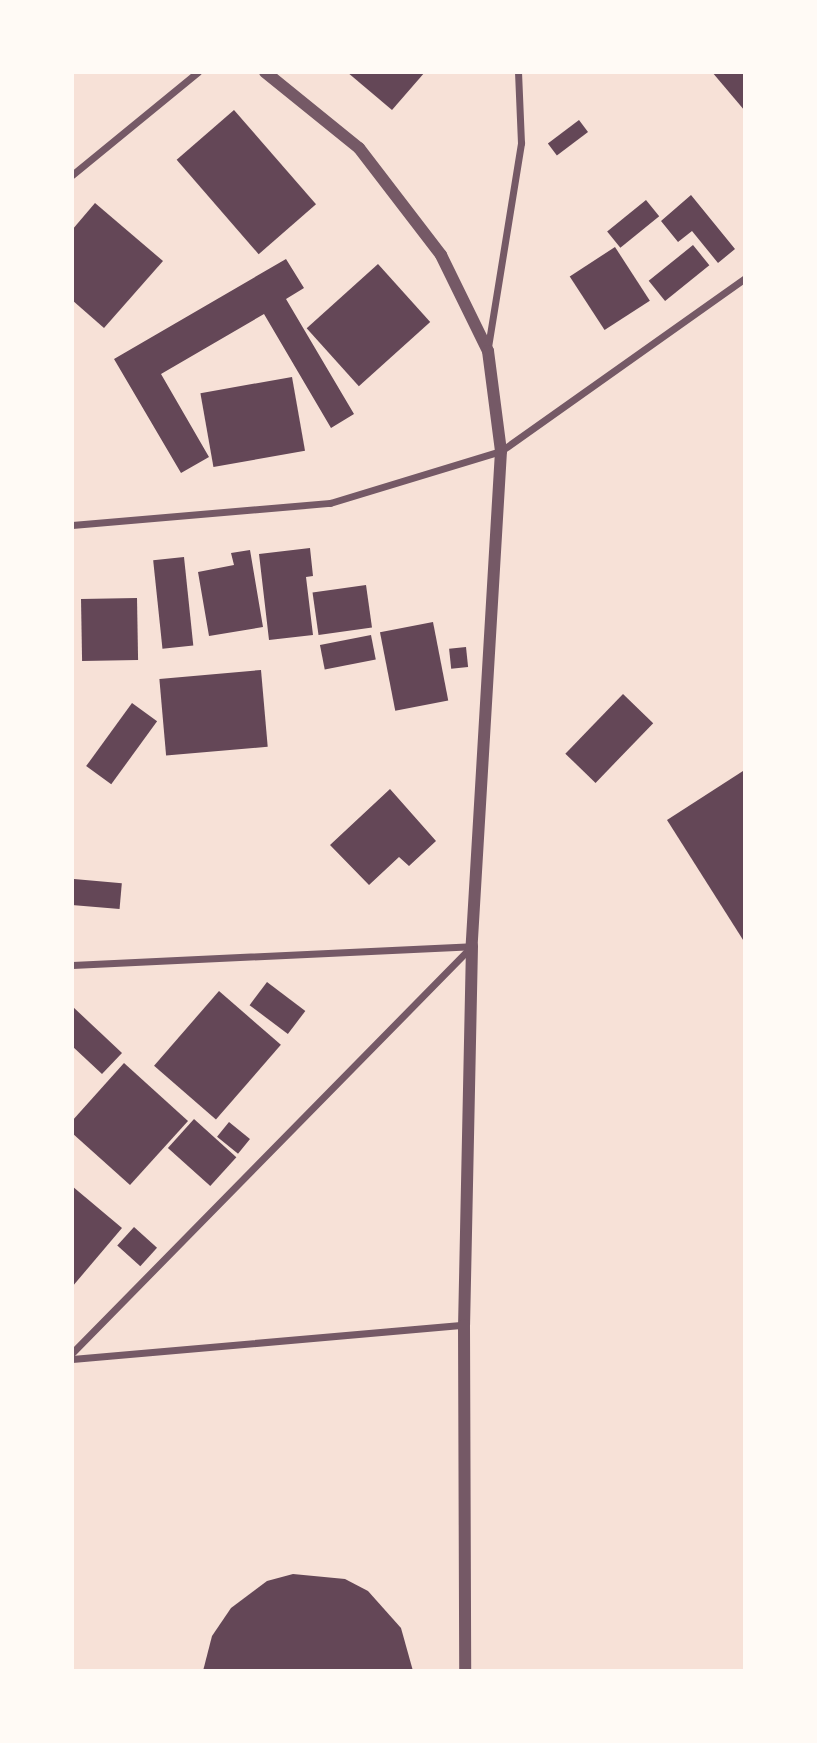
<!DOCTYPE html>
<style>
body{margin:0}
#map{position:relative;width:817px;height:1743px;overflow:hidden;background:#f7e1d7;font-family:"Golos Text",sans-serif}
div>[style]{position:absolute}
.building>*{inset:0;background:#644757;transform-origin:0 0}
.minor>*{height:7px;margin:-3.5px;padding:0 3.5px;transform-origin:3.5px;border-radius:3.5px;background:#755966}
.tertiary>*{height:12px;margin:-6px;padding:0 6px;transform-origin:6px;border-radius:6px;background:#755966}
span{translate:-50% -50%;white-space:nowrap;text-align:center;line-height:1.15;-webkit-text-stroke:6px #fffaf5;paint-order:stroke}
.frame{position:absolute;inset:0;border:74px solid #fffaf5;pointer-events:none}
</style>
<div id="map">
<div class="building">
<div style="clip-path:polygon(347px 72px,425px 72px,392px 110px)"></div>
<div style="clip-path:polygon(712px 72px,745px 72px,745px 111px)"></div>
<div style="left:234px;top:110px;width:125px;height:76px;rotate:49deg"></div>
<div style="left:579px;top:120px;width:15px;height:39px;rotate:53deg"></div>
<div style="clip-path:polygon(691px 195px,735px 249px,718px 263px,692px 231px,678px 242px,661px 221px)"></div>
<div style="left:646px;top:200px;width:21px;height:50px;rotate:51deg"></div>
<div style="clip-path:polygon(95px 203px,163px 261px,104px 328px,72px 300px,72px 230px)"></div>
<div style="left:693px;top:245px;width:26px;height:57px;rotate:51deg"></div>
<div style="left:615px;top:247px;width:64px;height:54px;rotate:57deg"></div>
<div style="clip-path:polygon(286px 259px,304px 288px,286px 299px,354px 414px,331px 428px,264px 314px,161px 374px,209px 457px,181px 473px,114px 359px)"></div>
<div style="left:378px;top:264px;width:78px;height:96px;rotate:48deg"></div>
<div style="left:292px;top:377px;width:75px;height:93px;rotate:80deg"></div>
<div style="clip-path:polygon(310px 548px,313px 576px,306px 577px,313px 635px,269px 640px,259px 554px)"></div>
<div style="clip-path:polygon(250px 550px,263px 627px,209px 636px,198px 572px,234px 565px,231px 553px)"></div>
<div style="left:184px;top:557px;width:89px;height:31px;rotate:84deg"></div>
<div style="left:366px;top:585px;width:43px;height:54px;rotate:82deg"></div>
<div style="left:137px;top:598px;width:62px;height:56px;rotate:89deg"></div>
<div style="left:433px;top:622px;width:80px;height:54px;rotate:79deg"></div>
<div style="left:371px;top:635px;width:25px;height:52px;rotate:79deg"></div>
<div style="left:466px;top:647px;width:20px;height:17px;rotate:84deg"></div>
<div style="left:261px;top:670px;width:77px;height:102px;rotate:85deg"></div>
<div style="left:623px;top:694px;width:42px;height:83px;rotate:44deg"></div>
<div style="left:132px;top:703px;width:31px;height:78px;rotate:36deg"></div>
<div style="clip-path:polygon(743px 771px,745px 774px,745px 943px,667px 820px)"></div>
<div style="clip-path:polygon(390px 789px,436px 841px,409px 866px,399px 857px,369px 885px,330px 845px)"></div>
<div style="left:74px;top:879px;width:48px;height:26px;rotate:5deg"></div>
<div style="left:267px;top:982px;width:48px;height:29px;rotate:37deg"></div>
<div style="left:219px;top:991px;width:82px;height:99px;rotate:41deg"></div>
<div style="clip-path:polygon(72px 1006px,122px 1053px,102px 1074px,72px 1046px)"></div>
<div style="clip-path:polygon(124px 1063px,188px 1121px,130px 1185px,72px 1133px,72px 1121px)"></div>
<div style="left:194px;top:1119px;width:57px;height:39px;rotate:42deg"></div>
<div style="left:229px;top:1122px;width:27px;height:19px;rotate:39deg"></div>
<div style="clip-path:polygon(72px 1186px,122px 1228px,72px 1287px)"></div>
<div style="left:134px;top:1227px;width:31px;height:25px;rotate:42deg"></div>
<div style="clip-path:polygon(293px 1574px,345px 1579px,368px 1591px,401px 1628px,413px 1671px,203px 1671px,212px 1636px,231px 1608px,267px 1581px)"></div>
</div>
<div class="minor">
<div style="left:72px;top:175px;width:163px;rotate:-39.3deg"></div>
<div style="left:488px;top:347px;width:207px;rotate:-80.8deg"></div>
<div style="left:521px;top:143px;width:71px;rotate:-92.4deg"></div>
<div style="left:72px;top:525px;width:259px;rotate:-4.9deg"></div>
<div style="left:330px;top:503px;width:179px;rotate:-16.9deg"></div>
<div style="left:501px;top:451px;width:299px;rotate:-35.3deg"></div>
<div style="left:72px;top:965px;width:400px;rotate:-2.7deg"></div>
<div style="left:72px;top:1353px;width:569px;rotate:-45.5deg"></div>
<div style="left:72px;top:1359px;width:393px;rotate:-5deg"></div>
</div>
<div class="tertiary">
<div style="left:265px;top:72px;width:121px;rotate:39deg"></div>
<div style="left:359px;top:148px;width:135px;rotate:52.5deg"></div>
<div style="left:441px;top:255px;width:107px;rotate:63.9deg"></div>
<div style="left:488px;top:351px;width:101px;rotate:82.6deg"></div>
<div style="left:501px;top:451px;width:496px;rotate:93.4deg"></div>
<div style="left:472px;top:946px;width:379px;rotate:91.2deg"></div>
<div style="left:464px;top:1325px;width:346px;rotate:89.8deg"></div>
</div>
<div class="frame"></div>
</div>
